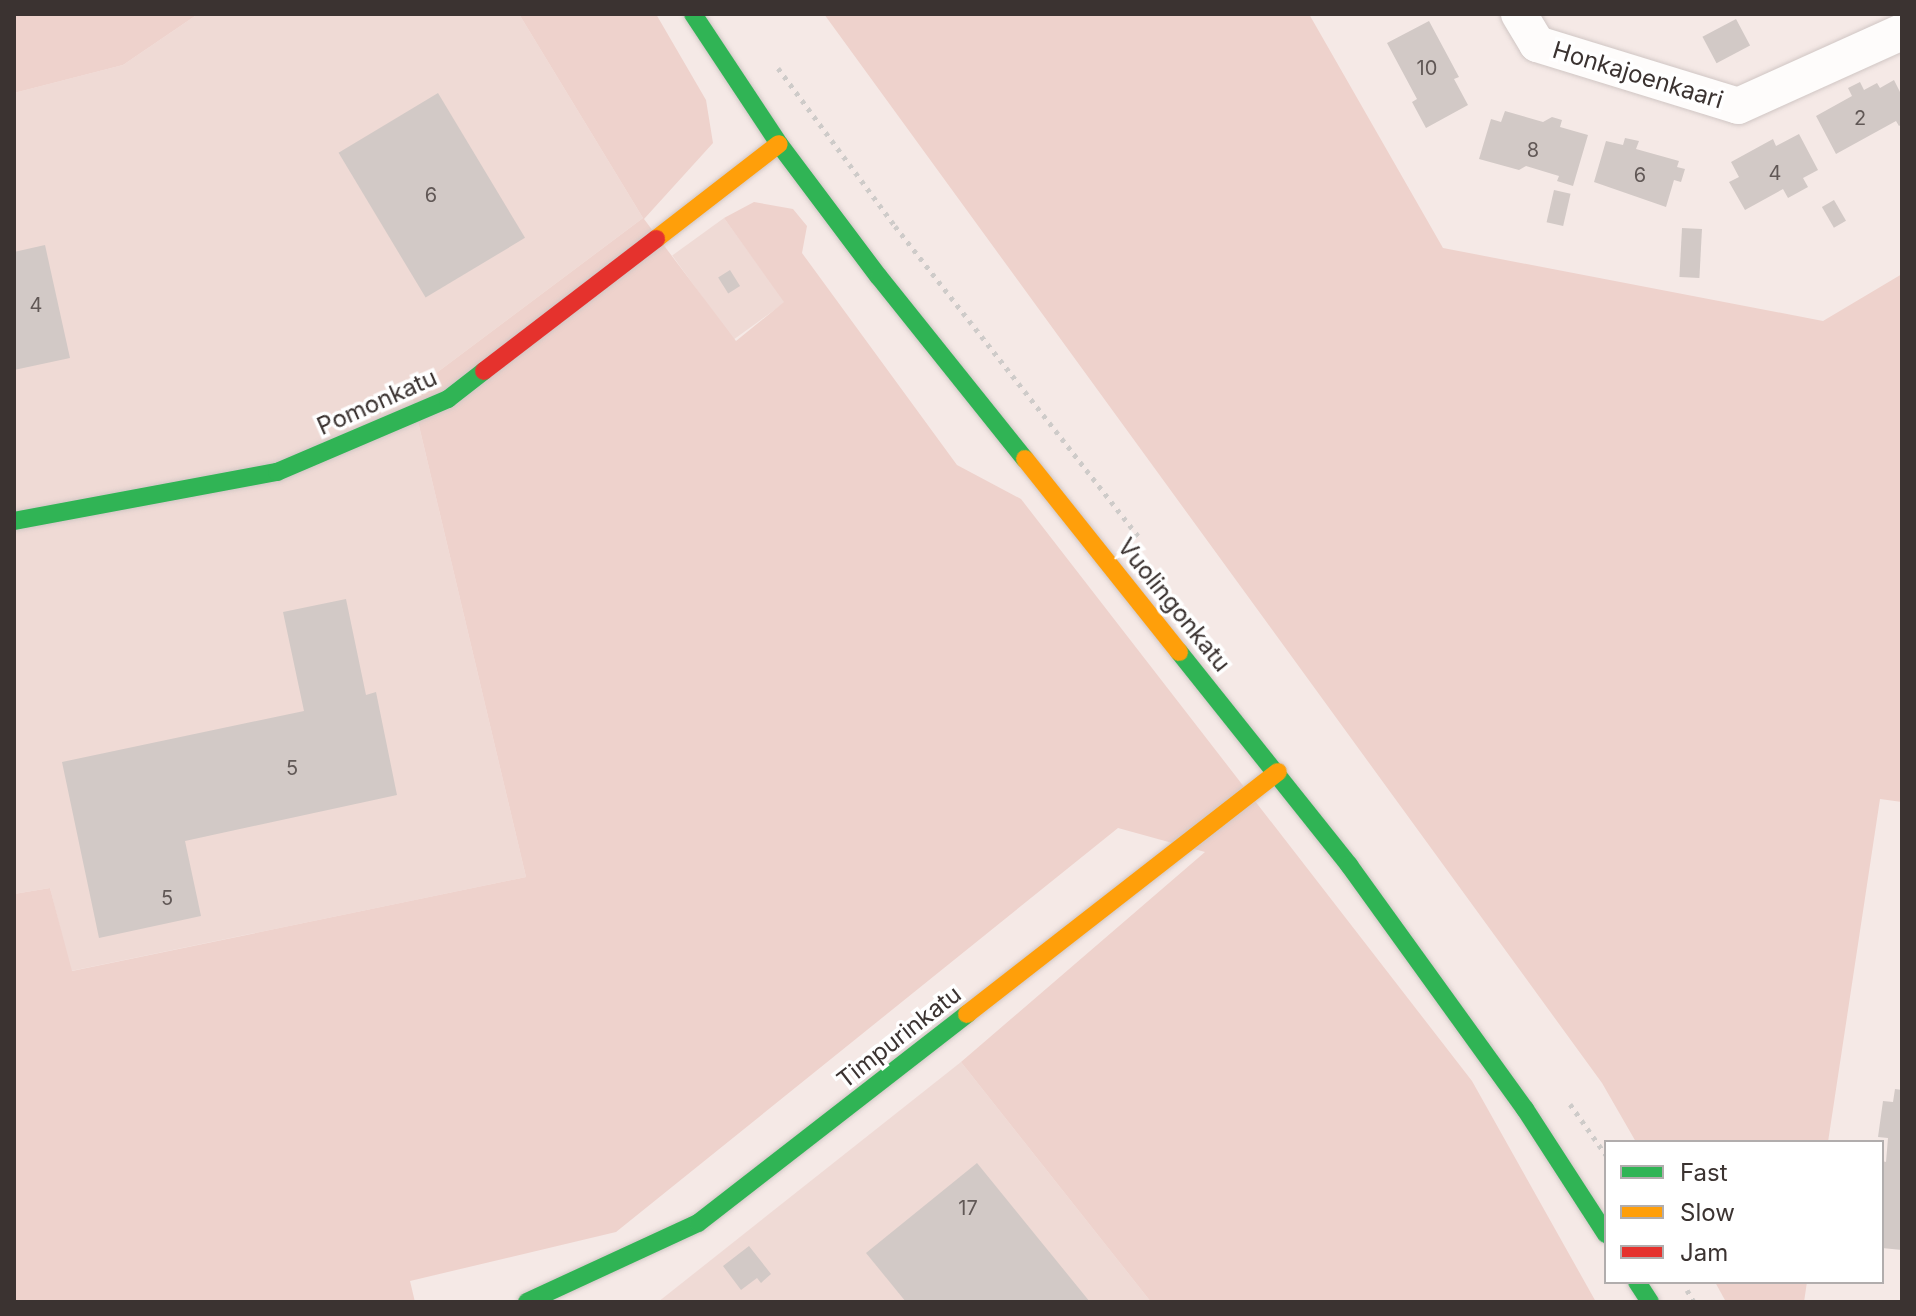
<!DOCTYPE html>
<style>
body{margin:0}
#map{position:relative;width:1916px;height:1316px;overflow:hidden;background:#f5e9e6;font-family:Inter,sans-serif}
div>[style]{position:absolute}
.built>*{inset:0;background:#efdad5;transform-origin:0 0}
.green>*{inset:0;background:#eed2cc}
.building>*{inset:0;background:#d2c9c6;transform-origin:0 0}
.path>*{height:5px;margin-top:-2.5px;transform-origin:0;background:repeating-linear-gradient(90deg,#cecbc9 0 4px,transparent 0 10px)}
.roads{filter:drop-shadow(0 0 2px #d0c6c4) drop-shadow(0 0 2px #d0c6c4)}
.street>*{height:36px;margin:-18px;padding:0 18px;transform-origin:18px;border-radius:18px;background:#fefcfb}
.fast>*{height:18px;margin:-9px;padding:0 9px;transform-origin:9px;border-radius:9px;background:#30b455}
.slow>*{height:18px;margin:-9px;padding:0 9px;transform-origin:9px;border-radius:9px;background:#ff9f0a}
.jam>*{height:18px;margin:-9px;padding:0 9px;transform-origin:9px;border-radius:9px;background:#e5322d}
span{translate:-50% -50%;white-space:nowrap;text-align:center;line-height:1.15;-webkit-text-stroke:7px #fff;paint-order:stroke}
.number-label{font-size:20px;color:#615856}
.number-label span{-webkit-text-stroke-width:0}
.street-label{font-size:24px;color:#3b3331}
.frame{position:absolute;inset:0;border:16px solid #3b3331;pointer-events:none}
.legend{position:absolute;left:1604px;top:1140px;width:280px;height:144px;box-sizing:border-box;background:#fff;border:2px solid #b1adad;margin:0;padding:10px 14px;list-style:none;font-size:24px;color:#3b3331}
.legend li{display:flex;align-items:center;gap:16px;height:40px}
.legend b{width:40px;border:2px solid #b1adad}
</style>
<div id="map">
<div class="built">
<div style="clip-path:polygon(198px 14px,519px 14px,643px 218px,411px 392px,526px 877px,71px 971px,50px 888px,14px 894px,14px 93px,123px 65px)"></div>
<div style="left:724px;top:218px;width:104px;height:64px;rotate:54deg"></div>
<div style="clip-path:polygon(961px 1062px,1151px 1302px,658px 1302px)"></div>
</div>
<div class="green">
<div style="clip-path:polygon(14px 14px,198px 14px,123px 65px,14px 93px)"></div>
<div style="clip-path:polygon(519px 14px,656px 14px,706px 100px,713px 143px,644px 219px,736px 341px,784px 302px,724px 218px,754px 202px,793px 209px,807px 226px,802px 253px,957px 465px,1021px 499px,1472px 1081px,1596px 1302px,1151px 1302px,961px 1062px,1205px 852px,1118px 828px,616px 1232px,410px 1281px,415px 1302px,14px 1302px,14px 894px,50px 888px,72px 971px,526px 877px,411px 392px,643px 218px)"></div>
<div style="clip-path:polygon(824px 14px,1309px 14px,1443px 248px,1823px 321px,1902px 274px,1902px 802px,1880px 799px,1828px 1142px,1636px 1142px,1602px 1083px)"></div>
<div style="clip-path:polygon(1715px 1282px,1807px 1282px,1804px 1302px,1726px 1302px)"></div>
</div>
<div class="building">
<div style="left:1736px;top:19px;width:30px;height:38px;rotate:62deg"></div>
<div style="clip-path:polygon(1429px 21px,1459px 77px,1454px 79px,1468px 105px,1426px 128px,1412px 102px,1417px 99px,1387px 43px)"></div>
<div style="clip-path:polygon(1894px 80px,1902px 96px,1902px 124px,1899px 126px,1896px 121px,1836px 154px,1816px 116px,1852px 96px,1848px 88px,1860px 82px,1864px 90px,1877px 83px,1880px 88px)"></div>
<div style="left:438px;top:93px;width:169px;height:116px;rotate:59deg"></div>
<div style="clip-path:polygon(1505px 111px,1543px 122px,1552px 117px,1562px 120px,1560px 127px,1588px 135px,1573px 186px,1557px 181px,1559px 176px,1526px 166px,1519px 170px,1479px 159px,1491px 119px,1501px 122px)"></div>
<div style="clip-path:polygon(1799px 134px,1818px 170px,1803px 178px,1808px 187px,1788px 198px,1783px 189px,1745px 210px,1729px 182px,1739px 177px,1731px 162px,1773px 139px,1776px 146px)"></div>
<div style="clip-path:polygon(1625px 138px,1639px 141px,1636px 149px,1679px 161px,1677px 167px,1685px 169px,1681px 182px,1674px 180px,1666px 207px,1594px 182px,1606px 141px,1623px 145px)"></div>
<div style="left:1554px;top:190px;width:17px;height:33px;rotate:13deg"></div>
<div style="left:1834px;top:200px;width:24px;height:14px;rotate:60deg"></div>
<div style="left:1682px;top:228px;width:20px;height:49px;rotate:3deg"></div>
<div style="clip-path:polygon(45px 245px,70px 358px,14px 370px,14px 252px)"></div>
<div style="left:730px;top:270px;width:19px;height:14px;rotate:58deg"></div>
<div style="clip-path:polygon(346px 599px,366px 695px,376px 692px,397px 795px,185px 841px,201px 916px,99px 938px,62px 762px,304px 711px,283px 612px)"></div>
<div style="clip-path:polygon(1895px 1089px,1902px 1090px,1902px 1250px,1882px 1248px,1882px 1161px,1886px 1162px,1888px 1138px,1878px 1137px,1883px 1101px,1893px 1102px)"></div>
<div style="clip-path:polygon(977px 1163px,1090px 1302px,906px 1302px,866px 1253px)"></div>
<div style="clip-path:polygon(749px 1246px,771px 1274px,761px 1283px,757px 1278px,741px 1290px,723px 1266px)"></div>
</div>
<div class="path">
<div style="left:778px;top:68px;width:197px;rotate:53.5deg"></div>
<div style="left:895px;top:226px;width:397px;rotate:51.9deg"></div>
<div style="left:1570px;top:1104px;width:62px;rotate:54.8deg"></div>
<div style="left:1687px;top:1290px;width:14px;rotate:60deg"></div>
</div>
<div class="roads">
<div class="street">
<div style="left:1519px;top:14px;width:35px;rotate:59deg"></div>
<div style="left:1537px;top:44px;width:210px;rotate:17.1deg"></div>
<div style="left:1738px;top:106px;width:180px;rotate:-24.3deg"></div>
</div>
<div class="fast">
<div style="left:693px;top:14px;width:156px;rotate:56.5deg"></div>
<div style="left:779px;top:144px;width:166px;rotate:53.1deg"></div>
<div style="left:879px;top:277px;width:233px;rotate:51.3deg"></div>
<div style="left:14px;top:521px;width:268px;rotate:-10.6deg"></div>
<div style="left:277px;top:472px;width:186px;rotate:-23.1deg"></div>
<div style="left:448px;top:399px;width:46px;rotate:-37.9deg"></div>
<div style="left:1179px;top:652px;width:273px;rotate:51.4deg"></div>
<div style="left:1349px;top:865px;width:301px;rotate:54.2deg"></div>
<div style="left:1525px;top:1109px;width:149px;rotate:57.1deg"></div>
<div style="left:1637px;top:1282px;width:24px;rotate:57deg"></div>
<div style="left:527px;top:1302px;width:188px;rotate:-24.8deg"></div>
<div style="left:698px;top:1223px;width:341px;rotate:-37.8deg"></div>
</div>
<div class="slow">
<div style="left:656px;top:239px;width:155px;rotate:-37.7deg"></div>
<div style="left:1025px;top:459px;width:247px;rotate:51.4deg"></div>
<div style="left:967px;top:1014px;width:394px;rotate:-37.9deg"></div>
</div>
<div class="jam">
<div style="left:484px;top:371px;width:217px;rotate:-37.5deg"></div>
</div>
</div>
<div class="number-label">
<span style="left:1427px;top:68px">10</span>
<span style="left:1860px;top:118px">2</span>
<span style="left:1533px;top:150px">8</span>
<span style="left:1775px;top:173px">4</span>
<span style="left:1640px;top:175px">6</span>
<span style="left:431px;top:195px">6</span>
<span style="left:36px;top:305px">4</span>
<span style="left:292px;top:768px">5</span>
<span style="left:167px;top:898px">5</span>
<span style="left:968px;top:1208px">17</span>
</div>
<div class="street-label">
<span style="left:1638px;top:75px;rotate:17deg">Honkajoenkaari</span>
<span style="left:377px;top:402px;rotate:-24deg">Pomonkatu</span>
<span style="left:1174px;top:605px;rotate:51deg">Vuolingonkatu</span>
<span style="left:899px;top:1037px;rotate:-38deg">Timpurinkatu</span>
</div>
<div class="frame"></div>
<ul class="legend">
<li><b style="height:10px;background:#30b455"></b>Fast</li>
<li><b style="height:10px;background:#ff9f0a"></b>Slow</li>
<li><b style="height:10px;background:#e5322d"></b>Jam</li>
</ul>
</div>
